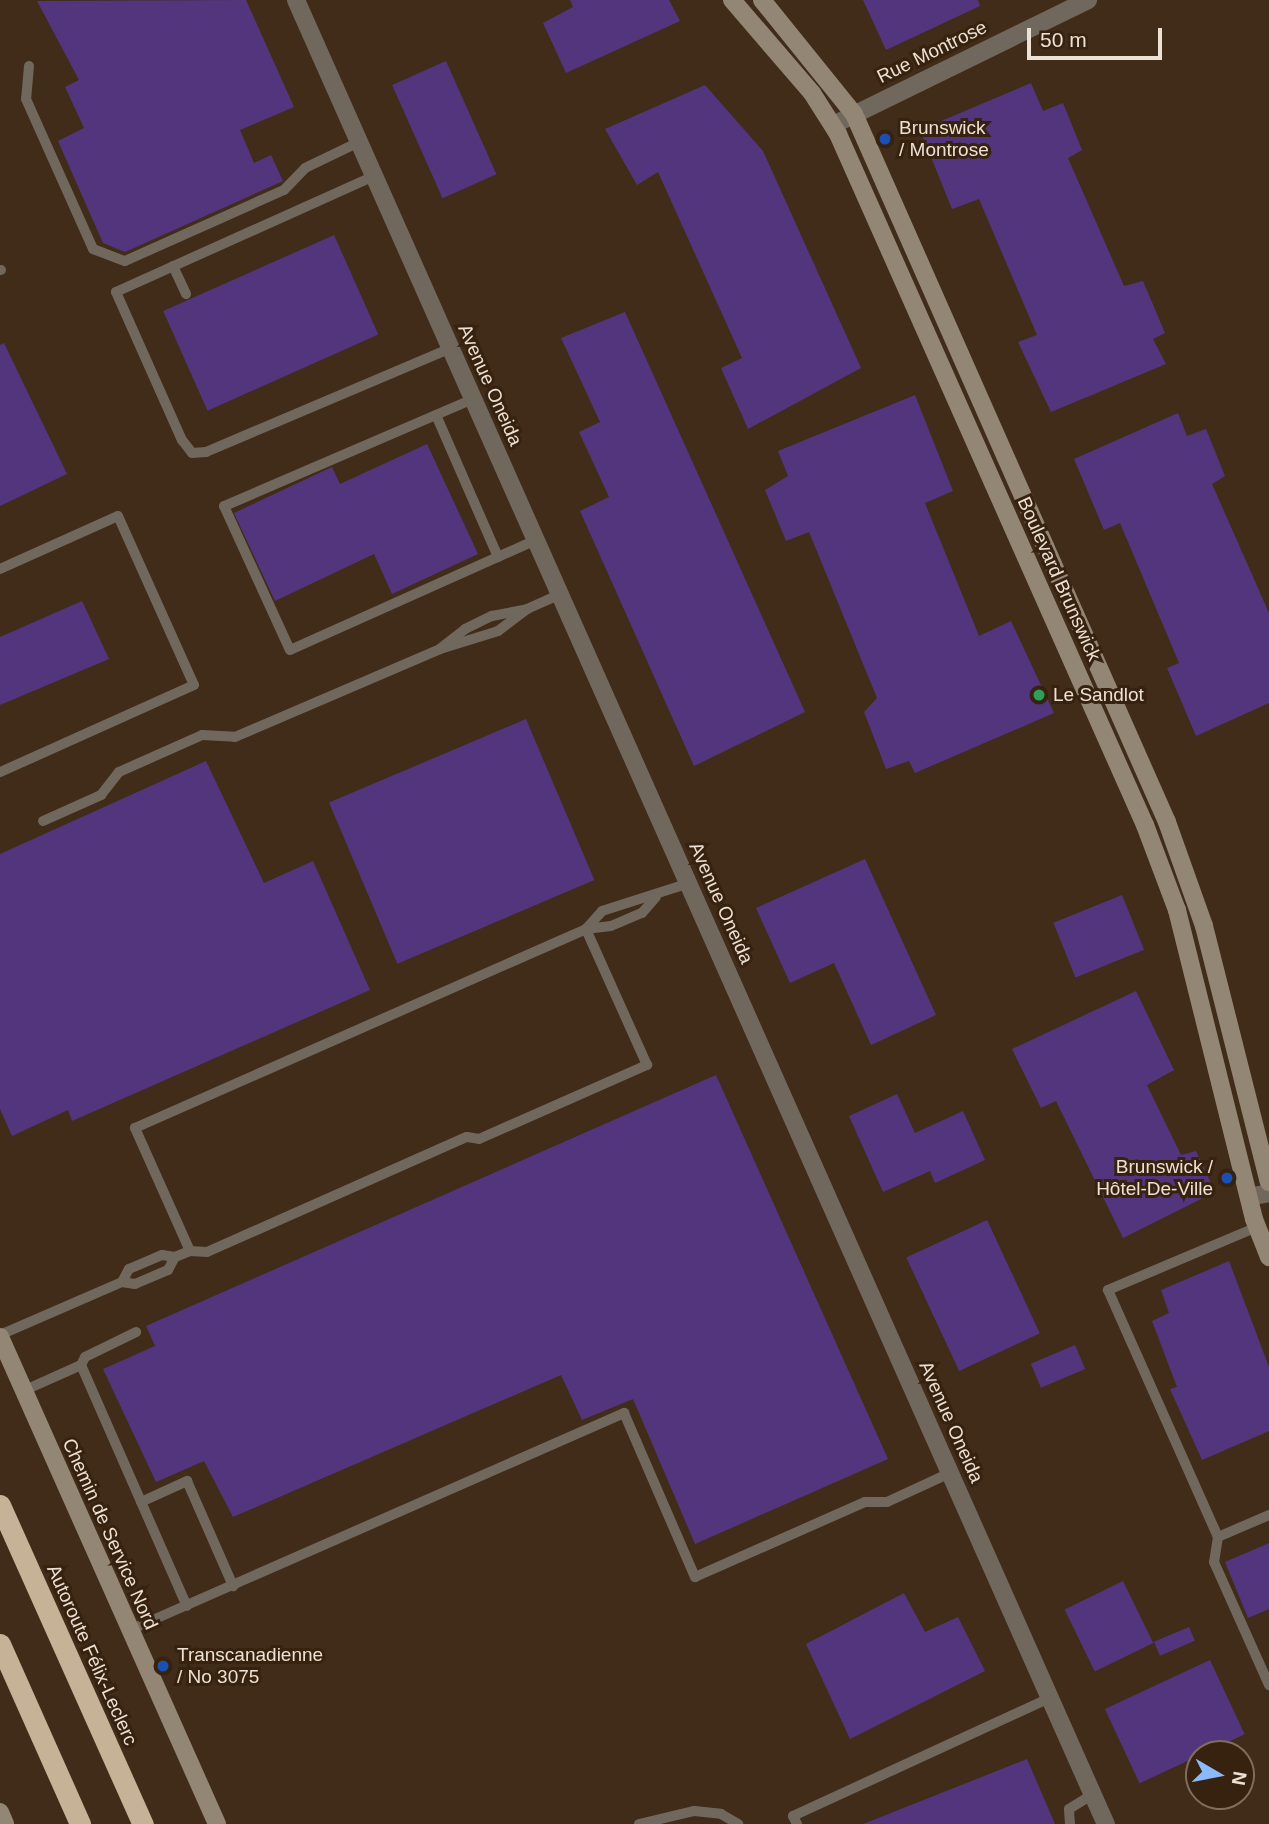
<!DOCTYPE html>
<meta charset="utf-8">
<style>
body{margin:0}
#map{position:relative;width:1269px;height:1824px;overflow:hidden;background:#402c19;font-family:Helvetica,sans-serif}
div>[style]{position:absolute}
.building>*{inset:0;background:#53357e;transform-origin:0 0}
.lane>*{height:10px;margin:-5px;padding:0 5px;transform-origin:5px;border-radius:5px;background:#70675d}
.street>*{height:18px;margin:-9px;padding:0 9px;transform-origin:9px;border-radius:9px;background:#70675d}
.secondary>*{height:18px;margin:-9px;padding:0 9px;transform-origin:9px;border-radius:9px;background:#938675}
.highway>*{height:21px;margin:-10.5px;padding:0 10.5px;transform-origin:10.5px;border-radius:10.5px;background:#c6b297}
.dots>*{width:19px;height:19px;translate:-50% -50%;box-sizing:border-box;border:4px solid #36220f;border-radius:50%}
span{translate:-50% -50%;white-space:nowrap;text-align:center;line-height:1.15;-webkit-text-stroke:6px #36220f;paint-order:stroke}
.street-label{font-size:19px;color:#ede0d4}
.poi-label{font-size:19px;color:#ede0d4}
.left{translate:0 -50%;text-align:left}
.right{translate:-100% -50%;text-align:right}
.north{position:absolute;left:1185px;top:1740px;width:70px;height:70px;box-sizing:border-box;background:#36220f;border:2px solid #7f6e5e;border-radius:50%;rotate:100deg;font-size:19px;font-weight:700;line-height:28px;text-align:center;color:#ede0d4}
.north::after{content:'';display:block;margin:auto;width:24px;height:32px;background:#8bbafc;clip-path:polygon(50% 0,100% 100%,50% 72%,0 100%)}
.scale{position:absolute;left:1027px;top:28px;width:135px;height:32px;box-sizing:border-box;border:4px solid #ede0d4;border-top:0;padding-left:9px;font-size:21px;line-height:24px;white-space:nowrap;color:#ede0d4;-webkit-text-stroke:5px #36220f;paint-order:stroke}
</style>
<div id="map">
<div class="building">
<div style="clip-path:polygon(246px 0,294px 107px,240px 130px,254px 163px,271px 155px,283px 181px,125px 252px,103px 243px,58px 141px,84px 128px,65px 87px,79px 80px,37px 1px)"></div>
<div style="clip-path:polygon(570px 0,669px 0,680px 21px,566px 73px,543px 23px,573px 7px)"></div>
<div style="clip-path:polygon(863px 0,978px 0,980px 6px,886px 50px)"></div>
<div style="left:446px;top:61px;width:124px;height:59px;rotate:66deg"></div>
<div style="clip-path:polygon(1031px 83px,1043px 111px,1063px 103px,1082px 150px,1068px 158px,1124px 286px,1143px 281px,1165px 333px,1153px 339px,1166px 364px,1051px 412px,1018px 342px,1037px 335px,979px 199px,952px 209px,920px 130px)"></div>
<div style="clip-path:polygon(705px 85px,763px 151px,861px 368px,748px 429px,721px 368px,742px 358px,658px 172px,637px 185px,605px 129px)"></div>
<div style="left:334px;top:235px;width:109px;height:187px;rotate:66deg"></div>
<div style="clip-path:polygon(625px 312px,805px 712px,694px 766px,580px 511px,609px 497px,579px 432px,600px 422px,561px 338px)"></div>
<div style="clip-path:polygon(4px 343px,67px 474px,0 506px,0 345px)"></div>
<div style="clip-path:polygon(915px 395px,953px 491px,925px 503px,979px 636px,1011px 621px,1054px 713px,915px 773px,909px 761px,886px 769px,864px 712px,877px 698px,809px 532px,786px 541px,765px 490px,788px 476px,778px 451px)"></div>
<div style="clip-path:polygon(1178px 413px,1187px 436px,1206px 429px,1225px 476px,1212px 484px,1269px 613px,1269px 703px,1196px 736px,1167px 668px,1179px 663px,1120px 523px,1104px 530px,1074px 459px)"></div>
<div style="clip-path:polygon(427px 444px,478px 554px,392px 594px,374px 554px,275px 601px,234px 513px,332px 467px,340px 484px)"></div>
<div style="clip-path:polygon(82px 601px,109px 659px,0 705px,0 637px)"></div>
<div style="left:526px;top:719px;width:175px;height:214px;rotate:67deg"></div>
<div style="clip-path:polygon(206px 761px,264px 883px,313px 861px,370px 990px,72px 1121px,68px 1110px,12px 1136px,0 1109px,0 854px)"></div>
<div style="clip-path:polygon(865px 859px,936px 1015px,871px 1045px,834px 963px,790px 983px,756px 908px)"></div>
<div style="left:1122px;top:895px;width:59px;height:74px;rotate:68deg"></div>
<div style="clip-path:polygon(1136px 991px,1174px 1070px,1147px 1085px,1181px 1155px,1196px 1151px,1215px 1192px,1123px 1238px,1056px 1101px,1041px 1108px,1012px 1049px)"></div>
<div style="clip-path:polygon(716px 1075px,888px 1459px,695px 1544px,633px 1399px,582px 1420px,561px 1375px,233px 1517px,204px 1461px,156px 1482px,103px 1369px,155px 1346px,146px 1326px)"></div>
<div style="clip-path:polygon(897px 1094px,915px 1133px,963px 1111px,985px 1160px,935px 1183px,930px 1171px,883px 1192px,849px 1116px)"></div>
<div style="left:987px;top:1220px;width:125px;height:89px;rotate:65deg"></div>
<div style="clip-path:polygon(1229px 1261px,1269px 1367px,1269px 1431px,1202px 1460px,1170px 1389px,1177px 1387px,1152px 1321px,1169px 1313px,1161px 1290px)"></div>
<div style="left:1075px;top:1345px;width:26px;height:48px;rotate:67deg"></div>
<div style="clip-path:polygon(1269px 1543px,1269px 1609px,1248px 1618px,1225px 1562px)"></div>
<div style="left:1123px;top:1581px;width:69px;height:65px;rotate:64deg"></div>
<div style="clip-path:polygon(904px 1593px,925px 1632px,958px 1617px,985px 1671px,850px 1739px,806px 1644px)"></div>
<div style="left:1189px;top:1627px;width:15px;height:38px;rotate:67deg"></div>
<div style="left:1210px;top:1660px;width:82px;height:116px;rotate:65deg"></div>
<div style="clip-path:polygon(1027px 1759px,1055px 1824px,863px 1824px)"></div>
</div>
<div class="lane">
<div style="left:29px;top:66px;width:33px;rotate:95deg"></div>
<div style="left:26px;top:99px;width:164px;rotate:65.9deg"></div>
<div style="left:93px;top:249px;width:34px;rotate:21deg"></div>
<div style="left:125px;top:261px;width:174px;rotate:-24.1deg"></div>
<div style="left:284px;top:190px;width:30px;rotate:-46deg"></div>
<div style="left:305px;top:168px;width:60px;rotate:-25.7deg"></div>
<div style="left:374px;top:176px;width:283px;rotate:155.8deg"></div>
<div style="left:116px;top:292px;width:162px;rotate:66deg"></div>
<div style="left:182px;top:440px;width:16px;rotate:52deg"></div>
<div style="left:192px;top:453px;width:14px;rotate:-4deg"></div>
<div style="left:206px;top:452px;width:266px;rotate:-23deg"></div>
<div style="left:173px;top:266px;width:31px;rotate:65deg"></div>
<div style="left:0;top:270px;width:1px"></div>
<div style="left:473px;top:399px;width:271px;rotate:156.7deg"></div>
<div style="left:224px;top:506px;width:158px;rotate:65.4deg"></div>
<div style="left:290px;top:650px;width:269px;rotate:-24.1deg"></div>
<div style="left:436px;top:415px;width:155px;rotate:66.4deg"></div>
<div style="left:0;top:569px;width:129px;rotate:-24.2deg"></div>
<div style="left:118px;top:516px;width:185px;rotate:65.8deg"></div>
<div style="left:194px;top:685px;width:213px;rotate:155.8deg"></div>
<div style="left:441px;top:648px;width:31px;rotate:-38deg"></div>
<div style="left:465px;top:629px;width:30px;rotate:-26deg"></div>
<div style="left:492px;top:616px;width:36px;rotate:-11deg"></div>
<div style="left:527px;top:609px;width:36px;rotate:-24deg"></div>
<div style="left:43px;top:821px;width:64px;rotate:-24.1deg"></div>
<div style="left:101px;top:795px;width:29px;rotate:-52deg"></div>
<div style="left:119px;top:772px;width:91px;rotate:-24deg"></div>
<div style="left:202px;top:735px;width:33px;rotate:3deg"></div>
<div style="left:235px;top:737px;width:223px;rotate:-23.2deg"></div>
<div style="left:440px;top:649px;width:61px;rotate:-17.2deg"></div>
<div style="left:498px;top:631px;width:36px;rotate:-37deg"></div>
<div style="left:586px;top:929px;width:24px;rotate:-48deg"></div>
<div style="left:602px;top:911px;width:91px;rotate:-17.8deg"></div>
<div style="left:1257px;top:1227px;width:162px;rotate:157.1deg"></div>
<div style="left:1108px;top:1290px;width:270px;rotate:66deg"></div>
<div style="left:1218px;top:1537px;width:25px;rotate:99deg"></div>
<div style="left:1214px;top:1562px;width:135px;rotate:65.9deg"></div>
<div style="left:190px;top:1251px;width:135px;rotate:-114.1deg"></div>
<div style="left:135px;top:1128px;width:493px;rotate:-23.8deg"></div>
<div style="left:586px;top:929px;width:25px;rotate:-7deg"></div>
<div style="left:611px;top:926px;width:34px;rotate:-23deg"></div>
<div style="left:642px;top:913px;width:21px;rotate:-49deg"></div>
<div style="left:122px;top:1282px;width:15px;rotate:-62deg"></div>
<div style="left:129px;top:1269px;width:36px;rotate:-23deg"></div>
<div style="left:162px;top:1255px;width:13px;rotate:9deg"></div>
<div style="left:175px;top:1257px;width:16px;rotate:-22deg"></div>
<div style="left:190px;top:1251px;width:17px;rotate:3deg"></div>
<div style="left:207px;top:1252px;width:284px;rotate:-23.9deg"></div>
<div style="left:467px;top:1137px;width:12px;rotate:9deg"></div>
<div style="left:479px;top:1139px;width:184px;rotate:-23.8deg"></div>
<div style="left:647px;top:1065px;width:149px;rotate:-114.2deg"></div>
<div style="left:0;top:1335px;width:133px;rotate:-23.5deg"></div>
<div style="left:122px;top:1282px;width:13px;rotate:9deg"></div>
<div style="left:135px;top:1284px;width:36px;rotate:-23deg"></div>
<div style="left:168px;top:1270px;width:15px;rotate:-62deg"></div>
<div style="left:81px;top:1365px;width:9px;rotate:-63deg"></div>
<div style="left:85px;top:1357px;width:57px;rotate:-26.1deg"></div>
<div style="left:23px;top:1391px;width:64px;rotate:-24.1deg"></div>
<div style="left:81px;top:1365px;width:263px;rotate:66.3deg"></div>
<div style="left:141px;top:1502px;width:51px;rotate:-24.5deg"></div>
<div style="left:187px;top:1481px;width:115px;rotate:66.3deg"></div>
<div style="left:1218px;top:1537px;width:56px;rotate:-23.3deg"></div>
<div style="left:130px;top:1630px;width:540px;rotate:-23.71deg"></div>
<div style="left:624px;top:1413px;width:179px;rotate:66.6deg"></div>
<div style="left:695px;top:1577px;width:186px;rotate:-23.8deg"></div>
<div style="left:865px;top:1502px;width:22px"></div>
<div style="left:887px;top:1502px;width:69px;rotate:-24.7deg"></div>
<div style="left:639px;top:1824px;width:57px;rotate:-13.3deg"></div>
<div style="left:694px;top:1811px;width:27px;rotate:6deg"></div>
<div style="left:721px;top:1814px;width:20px;rotate:30deg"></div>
<div style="left:797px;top:1824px;width:9px;rotate:-117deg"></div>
<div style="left:793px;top:1816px;width:283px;rotate:-24.7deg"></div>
<div style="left:1070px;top:1824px;width:15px;rotate:-94deg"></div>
<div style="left:1069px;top:1809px;width:28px;rotate:-32deg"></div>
</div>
<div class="street">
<div style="left:296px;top:0;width:1996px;rotate:66.06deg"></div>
<div style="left:833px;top:125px;width:284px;rotate:-26.1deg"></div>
<div style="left:1249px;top:1197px;width:20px;rotate:-11deg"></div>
</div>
<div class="secondary">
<div style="left:732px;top:0;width:123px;rotate:49.3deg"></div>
<div style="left:812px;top:93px;width:49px;rotate:57.6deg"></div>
<div style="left:838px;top:134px;width:756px;rotate:66.05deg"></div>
<div style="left:1145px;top:825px;width:91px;rotate:69.4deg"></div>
<div style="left:1177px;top:910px;width:318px;rotate:76deg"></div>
<div style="left:1254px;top:1219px;width:41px;rotate:68.5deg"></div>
<div style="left:762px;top:0;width:146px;rotate:51.1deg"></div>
<div style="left:854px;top:114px;width:774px;rotate:66.15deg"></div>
<div style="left:1167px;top:822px;width:110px;rotate:70.4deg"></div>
<div style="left:1204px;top:926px;width:264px;rotate:75.8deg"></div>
<div style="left:0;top:1337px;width:533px;rotate:65.98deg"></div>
<div style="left:0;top:1812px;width:13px;rotate:67deg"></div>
</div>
<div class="highway">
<div style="left:0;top:1505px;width:350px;rotate:65.9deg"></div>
<div style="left:0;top:1644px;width:197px;rotate:66deg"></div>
</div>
<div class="dots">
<div style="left:885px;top:139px;background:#1a4fb4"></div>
<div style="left:1039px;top:695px;background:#2e9e5b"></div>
<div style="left:1227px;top:1178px;background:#1a4fb4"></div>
<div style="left:163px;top:1666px;background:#1a4fb4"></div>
</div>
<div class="street-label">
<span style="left:932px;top:52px;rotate:-26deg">Rue Montrose</span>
<span style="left:490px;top:385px;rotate:66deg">Avenue Oneida</span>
<span style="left:1059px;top:579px;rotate:66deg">Boulevard Brunswick</span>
<span style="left:721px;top:903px;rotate:66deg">Avenue Oneida</span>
<span style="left:951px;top:1422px;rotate:66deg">Avenue Oneida</span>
<span style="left:110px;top:1534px;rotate:66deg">Chemin de Service Nord</span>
<span style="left:92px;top:1655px;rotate:66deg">Autoroute Félix-Leclerc</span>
</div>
<div class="poi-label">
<span class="left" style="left:899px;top:139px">Brunswick<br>/ Montrose</span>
<span class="left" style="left:1053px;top:695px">Le Sandlot</span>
<span class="right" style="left:1213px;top:1178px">Brunswick /<br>Hôtel-De-Ville</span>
<span class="left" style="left:177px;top:1666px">Transcanadienne<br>/ No 3075</span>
</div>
<div class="north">N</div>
<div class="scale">50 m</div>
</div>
